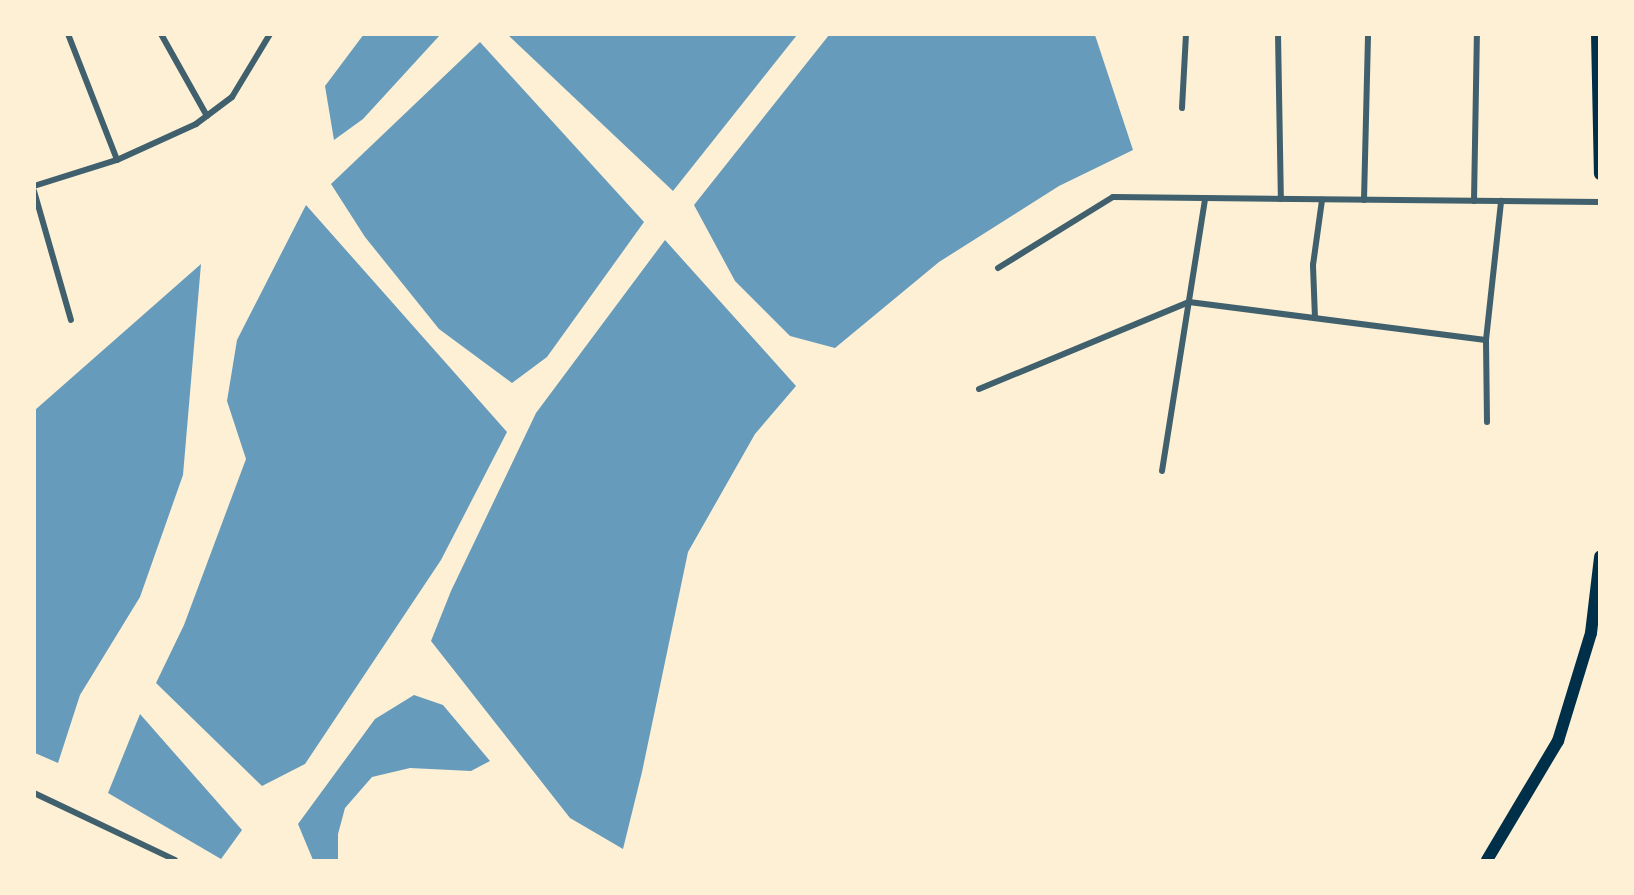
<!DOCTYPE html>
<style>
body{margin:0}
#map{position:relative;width:1634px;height:895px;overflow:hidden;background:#fdf0d5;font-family:Raleway,sans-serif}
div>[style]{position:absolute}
.water>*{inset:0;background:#669bbc}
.minor>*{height:6px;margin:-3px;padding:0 3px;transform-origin:3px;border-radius:3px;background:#3f606c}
.secondary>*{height:12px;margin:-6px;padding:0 6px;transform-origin:6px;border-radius:6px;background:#003049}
span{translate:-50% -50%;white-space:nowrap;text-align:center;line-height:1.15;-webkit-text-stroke:4.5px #fdf0d5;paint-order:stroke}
.frame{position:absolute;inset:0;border:36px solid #fdf0d5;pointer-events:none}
</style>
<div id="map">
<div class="water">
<div style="clip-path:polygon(364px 34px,440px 35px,363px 119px,334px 140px,325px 86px)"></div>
<div style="clip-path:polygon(508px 35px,797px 35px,673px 191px)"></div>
<div style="clip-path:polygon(829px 35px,1095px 35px,1133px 150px,1059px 186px,939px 262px,835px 348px,790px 336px,735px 281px,694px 205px)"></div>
<div style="clip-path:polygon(480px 42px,644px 222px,547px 357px,512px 383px,439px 329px,365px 237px,331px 184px)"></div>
<div style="clip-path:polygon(306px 205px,507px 432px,441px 560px,305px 764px,262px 786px,156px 683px,184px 625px,246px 459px,227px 401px,237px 340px)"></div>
<div style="clip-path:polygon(665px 240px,796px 386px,755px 434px,688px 552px,642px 772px,623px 849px,570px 818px,431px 641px,451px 591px,536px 413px)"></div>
<div style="clip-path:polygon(201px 264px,183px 475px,140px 597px,80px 695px,58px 763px,35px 753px,35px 410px)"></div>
<div style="clip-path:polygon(414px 695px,443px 705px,490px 761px,471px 771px,410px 768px,372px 777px,345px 808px,338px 834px,338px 860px,313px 860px,298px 824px,375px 719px)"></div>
<div style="clip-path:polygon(140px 714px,242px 830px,221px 859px,108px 793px)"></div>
</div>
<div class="minor">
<div style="left:68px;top:34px;width:135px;rotate:68.7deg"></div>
<div style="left:161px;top:34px;width:94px;rotate:60.7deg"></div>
<div style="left:1278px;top:34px;width:165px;rotate:89deg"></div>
<div style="left:1182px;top:108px;width:74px;rotate:-86.9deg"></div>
<div style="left:34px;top:186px;width:87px;rotate:-17.4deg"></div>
<div style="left:117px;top:160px;width:87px;rotate:-24.5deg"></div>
<div style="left:196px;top:124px;width:45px;rotate:-36.9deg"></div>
<div style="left:232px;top:97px;width:74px;rotate:-58.9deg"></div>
<div style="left:34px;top:191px;width:134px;rotate:74deg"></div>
<div style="left:1364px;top:200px;width:166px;rotate:-88.6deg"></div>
<div style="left:1474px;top:201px;width:167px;rotate:-89deg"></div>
<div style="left:998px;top:268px;width:135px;rotate:-31.7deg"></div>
<div style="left:1113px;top:197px;width:487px;rotate:0.6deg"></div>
<div style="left:1315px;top:318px;width:53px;rotate:-92.2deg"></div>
<div style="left:1313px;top:265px;width:66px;rotate:-82.1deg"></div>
<div style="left:979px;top:389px;width:227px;rotate:-22.5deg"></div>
<div style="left:1189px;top:302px;width:299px;rotate:7.3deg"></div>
<div style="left:1487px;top:422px;width:82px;rotate:-90.7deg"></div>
<div style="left:1486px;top:340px;width:140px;rotate:-83.8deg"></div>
<div style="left:1162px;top:471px;width:276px;rotate:-81deg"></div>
<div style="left:34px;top:793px;width:156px;rotate:25.4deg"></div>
</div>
<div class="secondary">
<div style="left:1597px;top:34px;width:140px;rotate:88.8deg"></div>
<div style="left:1487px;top:860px;width:139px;rotate:-59.2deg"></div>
<div style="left:1558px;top:741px;width:113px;rotate:-73deg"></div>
<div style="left:1591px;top:633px;width:77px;rotate:-83.2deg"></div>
</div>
<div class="frame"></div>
</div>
